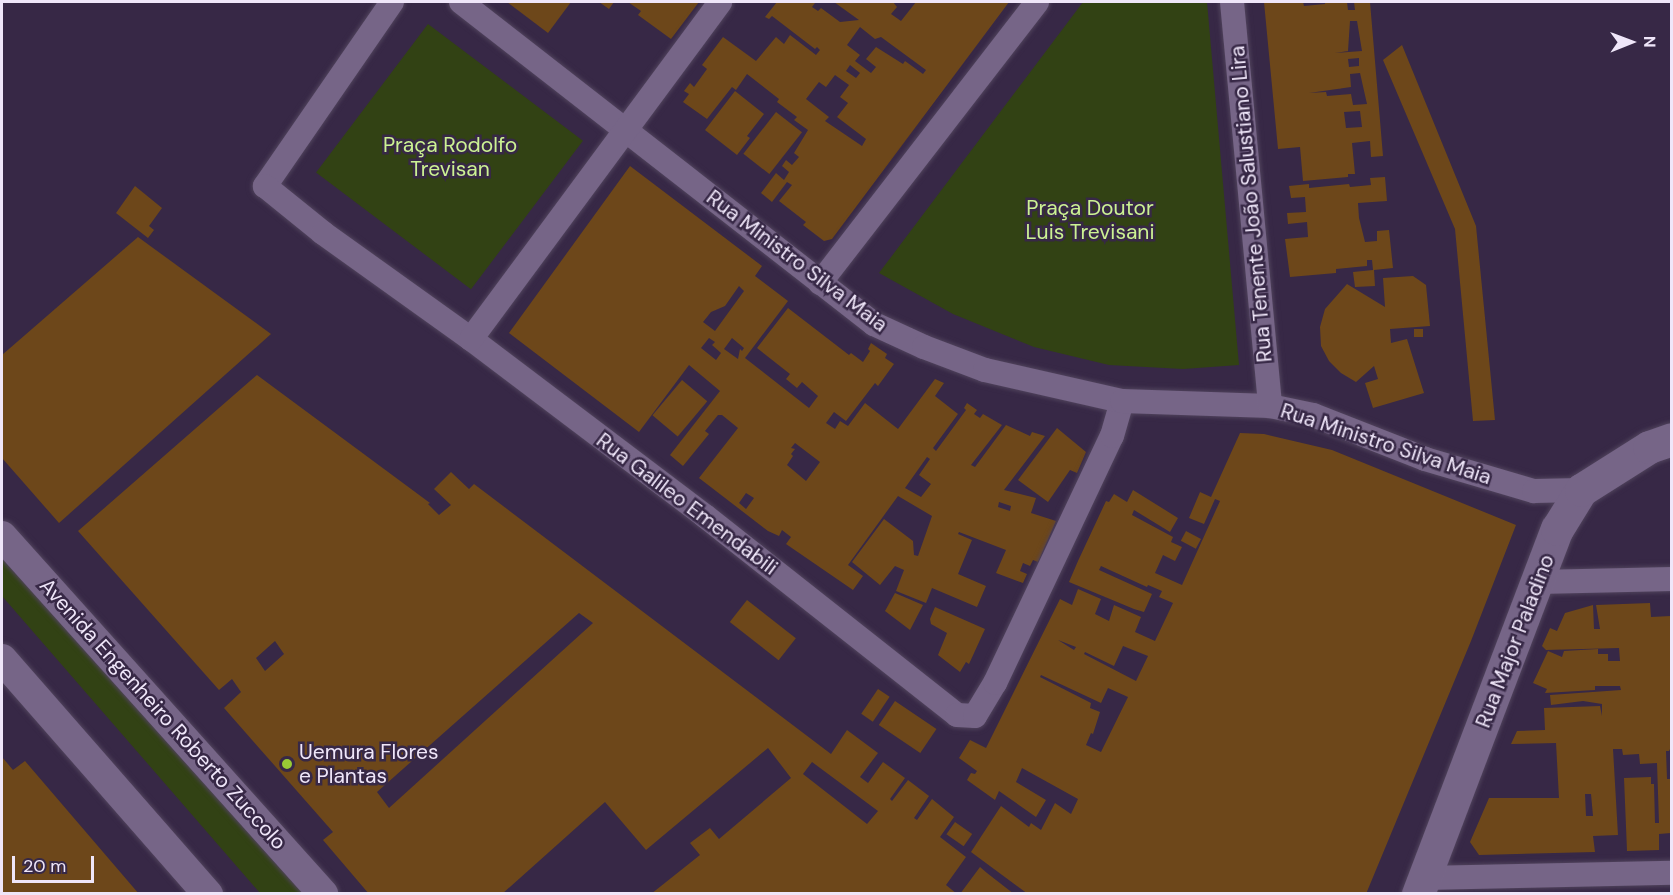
<!DOCTYPE html>
<meta charset="utf-8">
<style>
body{margin:0}
#map{position:relative;width:1673px;height:895px;overflow:hidden;background:#372846;font-family:"DM Sans",sans-serif}
div>[style]{position:absolute}
.green>*{inset:0;background:#324214;transform-origin:0 0}
.building>*{inset:0;background:#6d471a;transform-origin:0 0}
.roads{filter:drop-shadow(0 0 2px #50435c) drop-shadow(0 0 2px #50435c)}
.minor>*{height:24px;margin:-12px;padding:0 12px;transform-origin:12px;border-radius:12px;background:#766587}
.tertiary>*{height:30px;margin:-15px;padding:0 15px;transform-origin:15px;border-radius:15px;background:#766587}
.secondary>*{height:33px;margin:-16.5px;padding:0 16.5px;transform-origin:16.5px;border-radius:16.5px;background:#766587}
.dots>*{width:16px;height:16px;translate:-50% -50%;box-sizing:border-box;border:3px solid #372846;border-radius:50%}
span{translate:-50% -50%;white-space:nowrap;text-align:center;line-height:1.15;-webkit-text-stroke:5px #372846;paint-order:stroke}
.park-label{font-size:21px;color:#ccf293}
.street-label{font-size:21px;color:#efe6f9}
.poi-label{font-size:21px;color:#efe6f9}
.left{translate:0 -50%;text-align:left}
.frame{position:absolute;inset:0;border:3px solid #efe6f9;pointer-events:none}
.north{position:absolute;left:1601px;top:12px;width:60px;height:60px;-webkit-text-stroke:4px #372846;paint-order:stroke;rotate:89deg;font-size:16px;font-weight:700;line-height:24px;text-align:center;color:#efe6f9}
.north::after{content:'';display:block;margin:auto;width:21px;height:27px;background:#efe6f9;clip-path:polygon(50% 0,100% 100%,50% 72%,0 100%)}
.scale{position:absolute;left:12px;top:856px;width:82px;height:27px;box-sizing:border-box;border:3px solid #efe6f9;border-top:0;padding-left:8px;font-size:18px;line-height:21px;white-space:nowrap;color:#efe6f9;-webkit-text-stroke:4px #372846;paint-order:stroke}
</style>
<div id="map">
<div class="green">
<div style="clip-path:polygon(1083px 2px,1207px 2px,1239px 365px,1183px 369px,1109px 365px,1034px 347px,953px 314px,879px 273px)"></div>
<div style="left:428px;top:24px;width:194px;height:186px;rotate:37deg"></div>
<div style="clip-path:polygon(2px 551px,305px 893px,260px 893px,2px 596px)"></div>
</div>
<div class="building">
<div style="clip-path:polygon(507px 2px,571px 2px,548px 33px)"></div>
<div style="clip-path:polygon(599px 2px,614px 2px,609px 9px)"></div>
<div style="clip-path:polygon(628px 2px,699px 2px,671px 39px,638px 15px,641px 11px)"></div>
<div style="clip-path:polygon(evenodd,777px 2px,813px 2px,815px 3px,812px 7px,818px 11px,821px 8px,840px 22px,859px 20px,834px 2px,893px 2px,897px 7px,891px 14px,901px 21px,916px 2px,1009px 2px,832px 239px,824px 241px,803px 225px,806px 222px,779px 201px,792px 185px,787px 182px,772px 202px,761px 193px,776px 173px,784px 180px,789px 172px,782px 166px,786px 160px,792px 165px,799px 157px,794px 153px,808px 130px,794px 120px,797px 117px,777px 102px,779px 99px,747px 74px,736px 90px,732px 87px,707px 119px,683px 102px,689px 94px,684px 91px,690px 83px,694px 87px,707px 69px,702px 65px,723px 37px,756px 61px,776px 37px,784px 44px,790px 35px,816px 55px,820px 50px,817px 47px,815px 49px,772px 16px,769px 19px,765px 17px,777px 2px,860px 27px,875px 39px,881px 37px,926px 70px,923px 74px,905px 61px,903px 64px,876px 47px,866px 59px,876px 67px,871px 73px,855px 61px,860px 55px,847px 45px,860px 27px,777px 2px,850px 65px,860px 73px,856px 78px,846px 71px,850px 65px,777px 2px,835px 75px,849px 85px,840px 97px,848px 103px,837px 117px,866px 139px,862px 146px,825px 121px,829px 117px,806px 99px,819px 82px,826px 87px,835px 75px)"></div>
<div style="clip-path:polygon(evenodd,1264px 2px,1303px 2px,1304px 6px,1325px 4px,1325px 2px,1347px 2px,1348px 10px,1355px 10px,1354px 2px,1370px 2px,1383px 156px,1371px 157px,1370px 141px,1352px 143px,1355px 174px,1348px 174px,1348px 177px,1303px 181px,1300px 147px,1278px 149px,1264px 2px,1350px 21px,1357px 21px,1362px 51px,1335px 53px,1348px 51px,1350px 21px,1264px 2px,1359px 58px,1359px 66px,1349px 67px,1348px 59px,1359px 58px,1264px 2px,1360px 73px,1367px 104px,1353px 105px,1351px 94px,1327px 96px,1326px 92px,1309px 93px,1351px 87px,1350px 74px,1360px 73px,1264px 2px,1360px 111px,1362px 127px,1346px 128px,1344px 112px,1360px 111px)"></div>
<div style="clip-path:polygon(1402px 45px,1476px 226px,1495px 420px,1473px 421px,1455px 229px,1383px 60px)"></div>
<div style="clip-path:polygon(735px 91px,764px 114px,747px 136px,750px 138px,737px 155px,705px 130px)"></div>
<div style="left:776px;top:112px;width:33px;height:53px;rotate:38deg"></div>
<div style="clip-path:polygon(evenodd,630px 166px,762px 266px,755px 276px,788px 301px,745px 358px,809px 408px,818px 396px,802px 382px,797px 388px,786px 379px,790px 374px,757px 348px,788px 308px,849px 355px,851px 353px,863px 362px,870px 351px,868px 349px,871px 343px,887px 354px,885px 358px,894px 364px,878px 386px,875px 383px,846px 421px,834px 412px,826px 423px,835px 429px,840px 421px,848px 426px,865px 403px,898px 429px,935px 379px,944px 383px,935px 396px,958px 414px,933px 448px,936px 451px,966px 410px,964px 408px,967px 403px,977px 410px,974px 414px,980px 418px,983px 414px,1002px 425px,971px 465px,975px 467px,1006px 425px,1030px 436px,1032px 432px,1045px 436px,1004px 490px,1036px 498px,1031px 513px,1056px 521px,1038px 562px,1033px 560px,1030px 566px,1023px 563px,1020px 571px,1027px 574px,1023px 583px,996px 573px,1006px 550px,959px 532px,958px 534px,972px 540px,958px 574px,986px 586px,977px 607px,932px 588px,926px 603px,896px 591px,904px 570px,895px 566px,880px 585px,852px 562px,884px 519px,913px 541px,914px 555px,918px 556px,932px 516px,898px 496px,848px 565px,863px 576px,853px 590px,786px 544px,791px 537px,782px 530px,779px 536px,768px 531px,699px 478px,738px 428px,722px 415px,718px 415px,705px 431px,709px 434px,683px 466px,670px 455px,720px 391px,689px 365px,639px 432px,509px 333px,630px 166px,739px 286px,744px 291px,715px 331px,703px 322px,711px 312px,725px 306px,739px 286px,630px 166px,709px 338px,715px 342px,712px 345px,721px 353px,716px 360px,701px 348px,709px 338px,630px 166px,732px 338px,744px 348px,742px 351px,740px 349px,738px 359px,724px 349px,732px 338px,630px 166px,795px 443px,820px 462px,806px 481px,787px 465px,793px 456px,791px 454px,795px 449px,791px 448px,795px 443px,630px 166px,927px 457px,930px 459px,919px 475px,931px 484px,921px 497px,905px 488px,927px 457px,630px 166px,746px 493px,754px 498px,746px 509px,739px 503px,746px 493px,630px 166px,999px 502px,1011px 506px,1010px 511px,998px 507px,999px 502px)"></div>
<div style="clip-path:polygon(1385px 177px,1387px 201px,1358px 203px,1359px 218px,1365px 242px,1377px 241px,1377px 231px,1389px 230px,1393px 268px,1374px 270px,1375px 286px,1355px 287px,1353px 272px,1373px 270px,1372px 260px,1367px 260px,1367px 266px,1336px 269px,1336px 273px,1290px 277px,1285px 239px,1308px 237px,1307px 222px,1288px 224px,1287px 213px,1306px 212px,1305px 197px,1291px 198px,1289px 186px,1309px 184px,1309px 188px,1349px 184px,1350px 187px,1371px 185px,1370px 178px)"></div>
<div style="clip-path:polygon(135px 186px,162px 208px,149px 226px,154px 230px,148px 238px,116px 213px)"></div>
<div style="clip-path:polygon(138px 237px,271px 334px,59px 523px,2px 458px,2px 355px)"></div>
<div style="clip-path:polygon(1413px 276px,1426px 285px,1430px 326px,1390px 329px,1391px 343px,1407px 339px,1424px 393px,1373px 408px,1365px 383px,1378px 379px,1374px 366px,1356px 382px,1341px 373px,1329px 361px,1321px 346px,1320px 327px,1325px 309px,1347px 284px,1385px 307px,1383px 278px)"></div>
<div style="left:1414px;top:329px;width:9px;height:8px"></div>
<div style="clip-path:polygon(evenodd,257px 375px,430px 503px,428px 504px,439px 515px,451px 505px,434px 489px,451px 472px,469px 489px,474px 484px,831px 754px,847px 730px,878px 753px,860px 777px,868px 783px,883px 762px,905px 778px,890px 799px,892px 801px,908px 780px,929px 796px,914px 818px,917px 820px,932px 799px,954px 817px,940px 837px,966px 857px,946px 885px,957px 894px,651px 894px,700px 855px,690px 843px,710px 828px,719px 839px,791px 778px,768px 748px,646px 850px,605px 802px,502px 894px,369px 894px,323px 840px,333px 832px,224px 708px,241px 692px,232px 679px,219px 690px,78px 531px,257px 375px,579px 613px,593px 623px,389px 808px,377px 792px,579px 613px,257px 375px,275px 641px,284px 654px,265px 671px,256px 658px,275px 641px,257px 375px,812px 762px,878px 811px,867px 824px,803px 774px,812px 762px)"></div>
<div style="left:682px;top:380px;width:33px;height:46px;rotate:40deg"></div>
<div style="clip-path:polygon(1057px 428px,1086px 452px,1077px 473px,1070px 470px,1048px 502px,1018px 480px)"></div>
<div style="clip-path:polygon(evenodd,1240px 433px,1264px 434px,1332px 450px,1516px 525px,1471px 641px,1366px 894px,1028px 894px,971px 852px,1001px 806px,1029px 827px,1031px 823px,1041px 830px,1055px 803px,1071px 814px,1078px 799px,1022px 768px,1016px 782px,1046px 800px,1036px 817px,999px 791px,995px 800px,967px 780px,971px 773px,975px 774px,977px 771px,959px 758px,970px 740px,986px 748px,1060px 599px,1072px 605px,1078px 589px,1101px 599px,1095px 614px,1109px 621px,1114px 605px,1141px 617px,1135px 632px,1155px 641px,1173px 603px,1159px 597px,1162px 591px,1148px 585px,1147px 587px,1101px 566px,1099px 570px,1152px 594px,1144px 612px,1134px 609px,1069px 582px,1078px 561px,1106px 501px,1109px 502px,1114px 494px,1127px 502px,1133px 490px,1178px 518px,1170px 532px,1134px 510px,1132px 515px,1173px 537px,1171px 542px,1182px 547px,1175px 561px,1163px 555px,1155px 573px,1182px 585px,1220px 501px,1215px 499px,1204px 524px,1189px 518px,1200px 492px,1211px 497px,1240px 433px,1058px 640px,1076px 647px,1074px 650px,1058px 640px,1240px 433px,1123px 646px,1148px 656px,1136px 681px,1084px 654px,1085px 652px,1114px 666px,1123px 646px,1240px 433px,1041px 675px,1101px 703px,1108px 688px,1128px 697px,1101px 752px,1086px 745px,1091px 733px,1093px 734px,1100px 712px,1090px 708px,1091px 703px,1040px 677px,1041px 675px)"></div>
<div style="left:1186px;top:531px;width:17px;height:11px;rotate:28deg"></div>
<div style="clip-path:polygon(895px 593px,923px 605px,910px 630px,885px 611px)"></div>
<div style="left:747px;top:600px;width:62px;height:28px;rotate:38deg"></div>
<div style="clip-path:polygon(evenodd,1650px 603px,1651px 617px,1671px 616px,1671px 747px,1669px 751px,1666px 751px,1667px 779px,1671px 779px,1671px 833px,1659px 834px,1659px 850px,1627px 851px,1624px 778px,1651px 777px,1651px 784px,1654px 784px,1655px 823px,1659px 823px,1657px 763px,1640px 764px,1639px 754px,1623px 755px,1622px 749px,1613px 749px,1618px 835px,1593px 836px,1595px 852px,1479px 855px,1470px 842px,1489px 798px,1559px 798px,1556px 743px,1511px 744px,1517px 731px,1545px 730px,1544px 708px,1600px 706px,1602px 716px,1602px 704px,1583px 701px,1551px 705px,1550px 695px,1621px 690px,1620px 686px,1595px 686px,1595px 690px,1545px 693px,1547px 689px,1533px 683px,1548px 651px,1562px 657px,1564px 651px,1598px 649px,1598px 654px,1608px 654px,1608px 661px,1620px 661px,1619px 648px,1546px 650px,1542px 646px,1550px 628px,1557px 631px,1565px 613px,1593px 605px,1594px 629px,1600px 629px,1596px 605px,1650px 603px,1585px 794px,1591px 794px,1593px 816px,1586px 816px,1585px 794px)"></div>
<div style="clip-path:polygon(935px 607px,985px 629px,969px 664px,966px 662px,960px 672px,938px 655px,947px 633px,931px 624px,930px 619px)"></div>
<div style="left:878px;top:689px;width:14px;height:30px;rotate:34deg"></div>
<div style="left:895px;top:701px;width:50px;height:29px;rotate:34deg"></div>
<div style="clip-path:polygon(2px 757px,13px 770px,25px 761px,139px 894px,2px 894px)"></div>
<div style="left:955px;top:822px;width:21px;height:15px;rotate:35deg"></div>
<div style="clip-path:polygon(980px 867px,987px 873px,1014px 894px,960px 894px)"></div>
</div>
<div class="roads">
<div class="minor">
<div style="left:392px;top:2px;width:224px;rotate:124.6deg"></div>
<div style="left:265px;top:186px;width:75px;rotate:39deg"></div>
<div style="left:323px;top:233px;width:182px;rotate:35.6deg"></div>
<div style="left:471px;top:339px;width:293px;rotate:37.1deg"></div>
<div style="left:705px;top:516px;width:321px;rotate:38.3deg"></div>
<div style="left:957px;top:715px;width:18px;rotate:3deg"></div>
<div style="left:975px;top:716px;width:39px;rotate:-59deg"></div>
<div style="left:995px;top:683px;width:273px;rotate:-64.7deg"></div>
<div style="left:1112px;top:436px;width:36px;rotate:-74deg"></div>
<div style="left:461px;top:2px;width:524px;rotate:37.94deg"></div>
<div style="left:874px;top:324px;width:55px;rotate:24.7deg"></div>
<div style="left:924px;top:347px;width:65px;rotate:20.7deg"></div>
<div style="left:985px;top:370px;width:140px;rotate:12.8deg"></div>
<div style="left:1122px;top:401px;width:148px;rotate:1.9deg"></div>
<div style="left:1270px;top:406px;width:44px;rotate:11.8deg"></div>
<div style="left:1313px;top:415px;width:120px;rotate:21.4deg"></div>
<div style="left:1425px;top:459px;width:114px;rotate:16.4deg"></div>
<div style="left:1534px;top:491px;width:47px;rotate:-1.2deg"></div>
<div style="left:1232px;top:2px;width:406px;rotate:84.6deg"></div>
<div style="left:820px;top:283px;width:355px;rotate:-52.3deg"></div>
<div style="left:471px;top:339px;width:419px;rotate:-53.5deg"></div>
<div style="left:1538px;top:582px;width:134px;rotate:-1.3deg"></div>
<div style="left:1424px;top:878px;width:248px;rotate:-1.2deg"></div>
</div>
<div class="tertiary">
<div style="left:2px;top:536px;width:481px;rotate:48.1deg"></div>
<div style="left:2px;top:659px;width:313px;rotate:48.8deg"></div>
</div>
<div class="secondary">
<div style="left:1418px;top:894px;width:391px;rotate:-69.2deg"></div>
<div style="left:1557px;top:529px;width:46px;rotate:-58.4deg"></div>
<div style="left:1581px;top:490px;width:80px;rotate:-32.3deg"></div>
<div style="left:1649px;top:447px;width:24px;rotate:-19deg"></div>
</div>
</div>
<div class="dots">
<div style="left:287px;top:764px;background:#99cb35"></div>
</div>
<div class="park-label">
<span style="left:450px;top:157px">Praça Rodolfo<br>Trevisan</span>
<span style="left:1090px;top:220px">Praça Doutor<br>Luis Trevisani</span>
</div>
<div class="street-label">
<span style="left:1251px;top:204px;rotate:-95deg">Rua Tenente João Salustiano Lira</span>
<span style="left:797px;top:261px;rotate:37deg">Rua Ministro Silva Maia</span>
<span style="left:1386px;top:444px;rotate:18deg">Rua Ministro Silva Maia</span>
<span style="left:687px;top:504px;rotate:37deg">Rua Galileo Emendabili</span>
<span style="left:1515px;top:641px;rotate:-69deg">Rua Major Paladino</span>
<span style="left:163px;top:714px;rotate:48deg">Avenida Engenheiro Roberto Zuccolo</span>
</div>
<div class="poi-label">
<span class="left" style="left:299px;top:764px">Uemura Flores<br>e Plantas</span>
</div>
<div class="frame"></div>
<div class="north">N</div>
<div class="scale">20 m</div>
</div>
